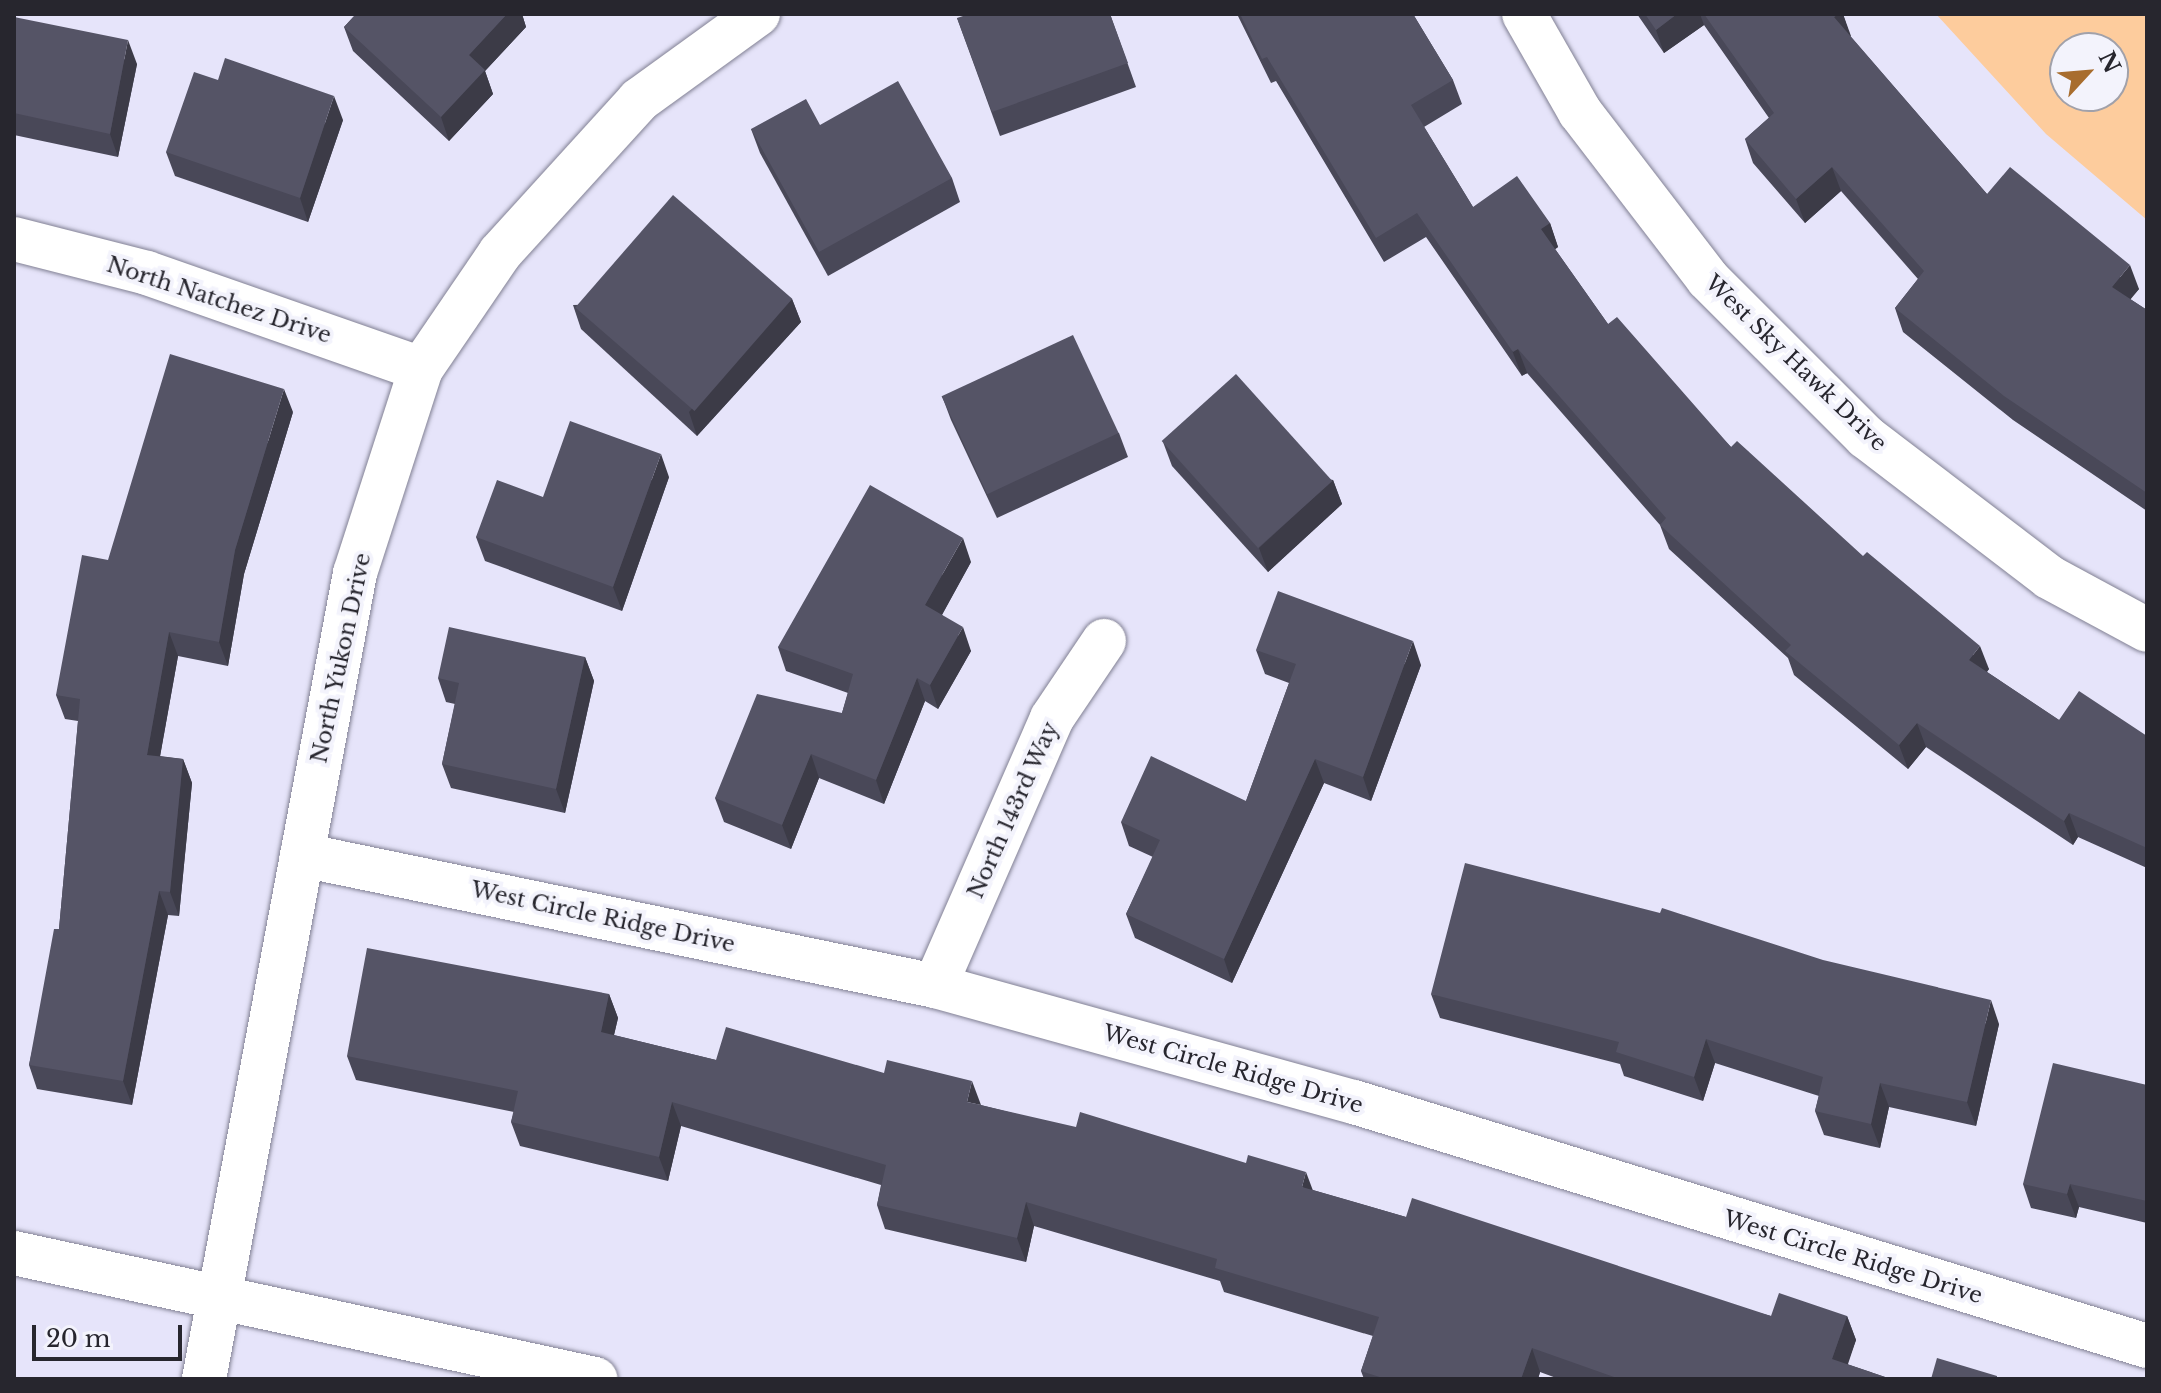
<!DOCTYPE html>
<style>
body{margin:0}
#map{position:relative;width:2161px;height:1393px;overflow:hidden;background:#e6e4fa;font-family:"Libre Baskerville",serif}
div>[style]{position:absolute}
.green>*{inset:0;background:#fdcc9d}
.roads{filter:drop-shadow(0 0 2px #818093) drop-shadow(0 0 2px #818093)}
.minor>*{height:44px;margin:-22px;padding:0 22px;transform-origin:22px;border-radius:22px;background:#fff}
.wall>*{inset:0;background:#494858}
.shaded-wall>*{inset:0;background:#3c3b47;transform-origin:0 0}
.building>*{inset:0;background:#555466;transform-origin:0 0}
span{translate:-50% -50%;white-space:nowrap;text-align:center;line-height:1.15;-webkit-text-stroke:8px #f3f3fc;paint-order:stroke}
.street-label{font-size:22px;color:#27262e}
.frame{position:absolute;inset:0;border:16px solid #27262e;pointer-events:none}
.north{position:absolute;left:2049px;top:32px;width:80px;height:80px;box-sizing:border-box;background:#f3f3fc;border:2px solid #a1a1aa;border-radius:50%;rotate:64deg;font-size:22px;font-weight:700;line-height:32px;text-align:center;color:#27262e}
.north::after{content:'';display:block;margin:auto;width:28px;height:36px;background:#a86d2e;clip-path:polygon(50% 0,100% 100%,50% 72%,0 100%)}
.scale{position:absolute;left:32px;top:1325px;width:150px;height:36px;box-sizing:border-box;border:4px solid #27262e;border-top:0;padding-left:10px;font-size:24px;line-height:28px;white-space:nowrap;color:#27262e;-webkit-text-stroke:6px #f3f3fc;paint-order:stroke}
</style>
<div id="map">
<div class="green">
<div style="clip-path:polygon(evenodd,1936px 14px,2147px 14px,2147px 220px,2046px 134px,1936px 14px,2065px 48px,2113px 48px,2113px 96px,2065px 96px,2065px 48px)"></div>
</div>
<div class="roads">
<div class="minor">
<div style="left:1524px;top:14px;width:113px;rotate:60.3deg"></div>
<div style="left:1580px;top:112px;width:210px;rotate:52.5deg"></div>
<div style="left:1708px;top:279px;width:223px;rotate:45deg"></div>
<div style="left:1866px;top:437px;width:230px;rotate:37.4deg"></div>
<div style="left:2049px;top:577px;width:111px;rotate:28.4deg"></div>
<div style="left:14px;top:239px;width:137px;rotate:14.3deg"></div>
<div style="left:147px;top:273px;width:290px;rotate:19.3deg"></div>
<div style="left:302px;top:855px;width:646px;rotate:11.69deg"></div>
<div style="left:935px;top:986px;width:435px;rotate:15.5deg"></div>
<div style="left:1354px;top:1102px;width:830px;rotate:17.1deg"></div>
<div style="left:935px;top:986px;width:292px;rotate:-66.4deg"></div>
<div style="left:1052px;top:718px;width:93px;rotate:-56deg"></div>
<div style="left:14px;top:1253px;width:595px;rotate:12.24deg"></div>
<div style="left:204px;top:1379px;width:820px;rotate:-79.39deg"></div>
<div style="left:355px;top:573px;width:214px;rotate:-72.1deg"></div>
<div style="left:421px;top:369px;width:140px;rotate:-55.7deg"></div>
<div style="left:500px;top:253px;width:207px;rotate:-47.7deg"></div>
<div style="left:639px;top:100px;width:147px;rotate:-35.9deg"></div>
</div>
</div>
<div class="wall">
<div style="clip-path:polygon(356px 14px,522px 14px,526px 27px,485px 71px,493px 94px,449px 141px,353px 51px,344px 27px)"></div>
<div style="clip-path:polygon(1110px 14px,1136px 87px,1000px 136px,957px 18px)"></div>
<div style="clip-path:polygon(1237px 14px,1413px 14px,1453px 80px,1462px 104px,1424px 127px,1473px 207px,1550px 223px,1558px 247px,1555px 249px,1608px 324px,1731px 447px,1989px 669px,1987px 672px,2059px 720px,2147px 736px,2147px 868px,2078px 837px,2073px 845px,1926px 747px,1908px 769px,1794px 675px,1788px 658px,1669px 549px,1660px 525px,1527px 373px,1522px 376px,1426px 237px,1384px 262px,1276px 81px,1271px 83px)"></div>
<div style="clip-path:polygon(1637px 14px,1843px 14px,1850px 36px,1987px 194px,2139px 289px,2130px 299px,2147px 310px,2147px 511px,2013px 420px,1903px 332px,1895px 308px,1918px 279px,1841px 191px,1805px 223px,1753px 163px,1745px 139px,1769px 118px,1704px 25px,1664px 53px)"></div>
<div style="clip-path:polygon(14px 17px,137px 64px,118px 157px,14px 135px)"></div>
<div style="clip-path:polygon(343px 120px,308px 222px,175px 176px,166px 152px)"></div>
<div style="clip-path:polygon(820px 125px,952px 178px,960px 202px,828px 276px,760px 153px,751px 129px)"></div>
<div style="clip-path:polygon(792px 299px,801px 322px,697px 436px,581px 329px,573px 305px)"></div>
<div style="clip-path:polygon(942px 396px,1119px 433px,1128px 457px,997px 518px,951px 420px)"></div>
<div style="clip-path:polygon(293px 412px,244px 574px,228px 666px,178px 656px,160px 756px,183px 759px,192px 783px,179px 916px,168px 915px,132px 1105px,37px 1089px,29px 1065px,59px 929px,78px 721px,65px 719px,56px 695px)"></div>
<div style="clip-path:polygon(1163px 442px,1333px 480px,1342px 504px,1268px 572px,1172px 466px)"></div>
<div style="clip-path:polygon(669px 477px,622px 611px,485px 561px,476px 537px,543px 497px)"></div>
<div style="clip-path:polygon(971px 562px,942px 615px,971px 651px,938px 709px,925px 701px,884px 804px,819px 778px,791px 849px,724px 822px,715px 798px,842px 713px,848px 693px,786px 671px,778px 647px)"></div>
<div style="clip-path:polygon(1256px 650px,1421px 665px,1371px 801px,1324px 783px,1232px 983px,1135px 938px,1126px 914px,1153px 857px,1129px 846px,1121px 822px,1246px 801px,1289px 683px,1265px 674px)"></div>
<div style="clip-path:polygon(585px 657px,594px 681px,565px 813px,451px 788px,442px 764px,455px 704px,446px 702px,438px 678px)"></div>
<div style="clip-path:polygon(609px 994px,618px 1018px,614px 1035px,716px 1060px,981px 1105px,1313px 1190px,1406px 1217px,1771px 1316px,1847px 1316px,1856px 1340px,1847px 1364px,1891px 1379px,1559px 1379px,1540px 1372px,1538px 1379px,1364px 1379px,1361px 1371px,1373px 1336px,1224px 1292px,1220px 1281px,1034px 1226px,1026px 1262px,885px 1229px,877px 1205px,881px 1185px,681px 1126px,668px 1181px,520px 1146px,511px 1122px,514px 1112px,356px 1080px,347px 1056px)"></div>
<div style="clip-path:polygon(1431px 994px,1999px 1024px,1976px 1126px,1889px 1107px,1880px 1148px,1824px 1135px,1815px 1111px,1819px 1096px,1715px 1063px,1703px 1101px,1624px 1076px,1620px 1064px,1440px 1018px)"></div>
<div style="clip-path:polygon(2147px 1085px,2147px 1223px,2079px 1207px,2076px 1218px,2031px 1208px,2023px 1184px)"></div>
</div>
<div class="shaded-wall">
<div style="clip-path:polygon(507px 14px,522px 14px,526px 27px,485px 71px,493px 94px,449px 141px,441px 117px,469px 55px)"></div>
<div style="clip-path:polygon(1677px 14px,1700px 14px,1704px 25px,1664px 53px,1656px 30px)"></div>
<div style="clip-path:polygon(1839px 14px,1843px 14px,1851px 36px,1843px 41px,1834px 17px)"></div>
<div style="clip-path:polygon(128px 40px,137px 64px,118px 157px,110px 134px)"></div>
<div style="clip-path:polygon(334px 96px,343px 120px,308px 222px,300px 198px)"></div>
<div style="clip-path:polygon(1832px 167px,1841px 191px,1805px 223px,1796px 199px)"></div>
<div style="clip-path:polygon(1550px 223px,1558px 247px,1550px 253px,1541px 229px)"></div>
<div style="clip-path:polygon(2130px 265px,2139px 289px,2121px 311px,2112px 287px)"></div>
<div style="clip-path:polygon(792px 299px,801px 322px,697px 436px,689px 412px)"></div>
<div style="left:1518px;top:349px;width:26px;height:6px;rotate:69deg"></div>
<div style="clip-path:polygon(284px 389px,293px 412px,244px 574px,228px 666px,219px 642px,235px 550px)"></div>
<div style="clip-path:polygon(661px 454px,669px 477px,622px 611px,613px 587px)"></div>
<div style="clip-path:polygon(1333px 480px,1342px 504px,1268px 572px,1259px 548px)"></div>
<div style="clip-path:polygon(963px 538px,971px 562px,934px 629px,925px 605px)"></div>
<div style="clip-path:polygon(963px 627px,971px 651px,938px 709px,930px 685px)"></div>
<div style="clip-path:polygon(169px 632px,178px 656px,156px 779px,147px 755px)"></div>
<div style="clip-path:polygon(1413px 641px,1421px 665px,1371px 801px,1363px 777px)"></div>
<div style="clip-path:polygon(1980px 646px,1989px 669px,1977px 684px,1969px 660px)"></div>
<div style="clip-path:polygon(585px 657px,594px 681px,565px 813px,556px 789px)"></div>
<div style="clip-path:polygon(917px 678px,925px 701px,884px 804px,876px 780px)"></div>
<div style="clip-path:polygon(1917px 723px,1926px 747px,1908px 769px,1899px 745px)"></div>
<div style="clip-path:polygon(811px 754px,819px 778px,791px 849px,782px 825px)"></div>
<div style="clip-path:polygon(183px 759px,192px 783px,179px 916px,170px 892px)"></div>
<div style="clip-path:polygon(1315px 759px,1324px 783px,1232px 983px,1224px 959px)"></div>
<div style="clip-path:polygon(2069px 813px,2078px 837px,2073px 845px,2064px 821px)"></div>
<div style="clip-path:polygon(159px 891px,168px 915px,132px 1105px,123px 1081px)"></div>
<div style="clip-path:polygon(609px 994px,618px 1018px,609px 1056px,601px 1032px)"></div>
<div style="clip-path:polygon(1991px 1000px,1999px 1024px,1976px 1126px,1967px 1102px)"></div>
<div style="clip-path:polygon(1706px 1039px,1715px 1063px,1703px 1101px,1694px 1077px)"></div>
<div style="clip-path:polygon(972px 1081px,981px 1105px,967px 1102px)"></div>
<div style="clip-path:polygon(1880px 1083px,1889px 1107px,1880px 1148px,1871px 1124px)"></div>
<div style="clip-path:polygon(672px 1102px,681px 1126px,668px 1181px,659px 1157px)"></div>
<div style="clip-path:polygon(1306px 1172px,1315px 1196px,1302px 1187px)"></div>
<div style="clip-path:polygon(2070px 1184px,2079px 1207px,2076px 1218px,2067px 1194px)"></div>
<div style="clip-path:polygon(1026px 1202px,1034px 1226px,1026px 1262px,1017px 1238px)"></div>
<div style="clip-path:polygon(1847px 1316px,1856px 1340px,1843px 1379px,1832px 1359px)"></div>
<div style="clip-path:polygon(1532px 1348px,1540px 1372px,1538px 1379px,1521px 1379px)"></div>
</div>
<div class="building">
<div style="clip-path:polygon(356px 14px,507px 14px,469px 55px,485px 70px,441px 117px,344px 27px)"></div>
<div style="clip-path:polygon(969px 14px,1110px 14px,1128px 63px,992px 112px,957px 18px)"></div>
<div style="clip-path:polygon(1240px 14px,1413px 14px,1453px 80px,1411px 105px,1473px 207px,1517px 176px,1550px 223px,1541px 229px,1608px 324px,1617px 317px,1731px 447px,1737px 441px,1863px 556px,1867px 552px,1980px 646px,1969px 660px,2059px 720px,2079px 691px,2147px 736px,2147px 848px,2069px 813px,2064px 821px,1917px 723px,1899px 745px,1785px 651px,1791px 645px,1660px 525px,1666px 518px,1518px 349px,1513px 352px,1417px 213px,1376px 238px,1267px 57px,1262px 59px)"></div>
<div style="clip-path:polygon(1645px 14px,1677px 14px,1656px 30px)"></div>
<div style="clip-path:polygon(1704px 14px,1839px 14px,1834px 17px,1987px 194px,2010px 167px,2130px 265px,2112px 287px,2147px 310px,2147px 493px,2004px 396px,1895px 308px,1924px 271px,1832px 167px,1796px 199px,1745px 139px,1774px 113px)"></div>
<div style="clip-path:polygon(14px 17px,128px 40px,110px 134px,14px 113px)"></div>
<div style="clip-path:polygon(225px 58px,334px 96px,300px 198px,166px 152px,194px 72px,218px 80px)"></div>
<div style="clip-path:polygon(898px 81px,952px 178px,819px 252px,751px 129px,806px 99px,820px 125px)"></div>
<div style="left:673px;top:195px;width:158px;height:149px;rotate:41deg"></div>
<div style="left:1073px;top:335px;width:108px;height:145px;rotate:65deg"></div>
<div style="clip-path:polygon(170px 354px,284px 389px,235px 550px,219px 642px,169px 632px,147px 755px,183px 759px,170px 892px,159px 891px,123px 1081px,29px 1065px,54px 929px,59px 929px,80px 699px,56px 695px,82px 555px,108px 560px)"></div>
<div style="left:1236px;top:374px;width:144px;height:100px;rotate:48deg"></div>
<div style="clip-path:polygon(570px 421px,661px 454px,613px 587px,476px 537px,497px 480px,543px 497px)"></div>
<div style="clip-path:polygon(870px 485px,963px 538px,925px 605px,963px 627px,930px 685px,917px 678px,876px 780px,811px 754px,782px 825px,715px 798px,757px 694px,842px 713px,853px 674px,778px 647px)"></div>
<div style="clip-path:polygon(1278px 591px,1413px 641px,1363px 777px,1315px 759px,1224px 959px,1126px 914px,1160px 840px,1121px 822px,1151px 756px,1246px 801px,1296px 664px,1256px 650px)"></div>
<div style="clip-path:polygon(449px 627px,585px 657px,556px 789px,442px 764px,459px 683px,438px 678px)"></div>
<div style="clip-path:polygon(1465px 863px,1660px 913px,1662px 908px,1823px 960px,1991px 1000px,1967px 1102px,1880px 1083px,1871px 1124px,1815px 1111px,1823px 1077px,1706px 1039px,1694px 1077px,1616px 1052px,1619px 1042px,1431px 994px)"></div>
<div style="clip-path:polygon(367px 948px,609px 994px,601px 1032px,716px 1060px,726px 1027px,884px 1073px,887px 1060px,972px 1081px,967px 1102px,1076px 1127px,1080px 1112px,1246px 1163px,1248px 1155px,1306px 1172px,1302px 1187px,1406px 1217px,1412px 1198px,1771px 1316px,1779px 1293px,1847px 1316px,1832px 1359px,1891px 1379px,1620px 1379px,1532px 1348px,1521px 1379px,1386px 1379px,1361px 1371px,1379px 1317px,1215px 1268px,1217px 1259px,1026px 1202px,1017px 1238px,877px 1205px,886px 1165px,672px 1102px,659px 1157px,511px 1122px,518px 1091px,347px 1056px)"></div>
<div style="clip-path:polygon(2053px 1063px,2147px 1085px,2147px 1201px,2070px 1184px,2067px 1194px,2023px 1184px)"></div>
<div style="clip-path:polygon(1937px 1358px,1997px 1376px,1997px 1379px,1931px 1379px)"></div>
</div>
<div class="street-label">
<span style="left:219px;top:300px;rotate:18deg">North Natchez Drive</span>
<span style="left:1796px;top:363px;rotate:44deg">West Sky Hawk Drive</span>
<span style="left:341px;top:658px;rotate:-78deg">North Yukon Drive</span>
<span style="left:1013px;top:810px;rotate:-66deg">North 143rd Way</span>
<span style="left:603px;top:917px;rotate:12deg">West Circle Ridge Drive</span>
<span style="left:1233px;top:1069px;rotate:16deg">West Circle Ridge Drive</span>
<span style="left:1853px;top:1257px;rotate:17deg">West Circle Ridge Drive</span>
</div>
<div class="frame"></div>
<div class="north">N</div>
<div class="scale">20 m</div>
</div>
